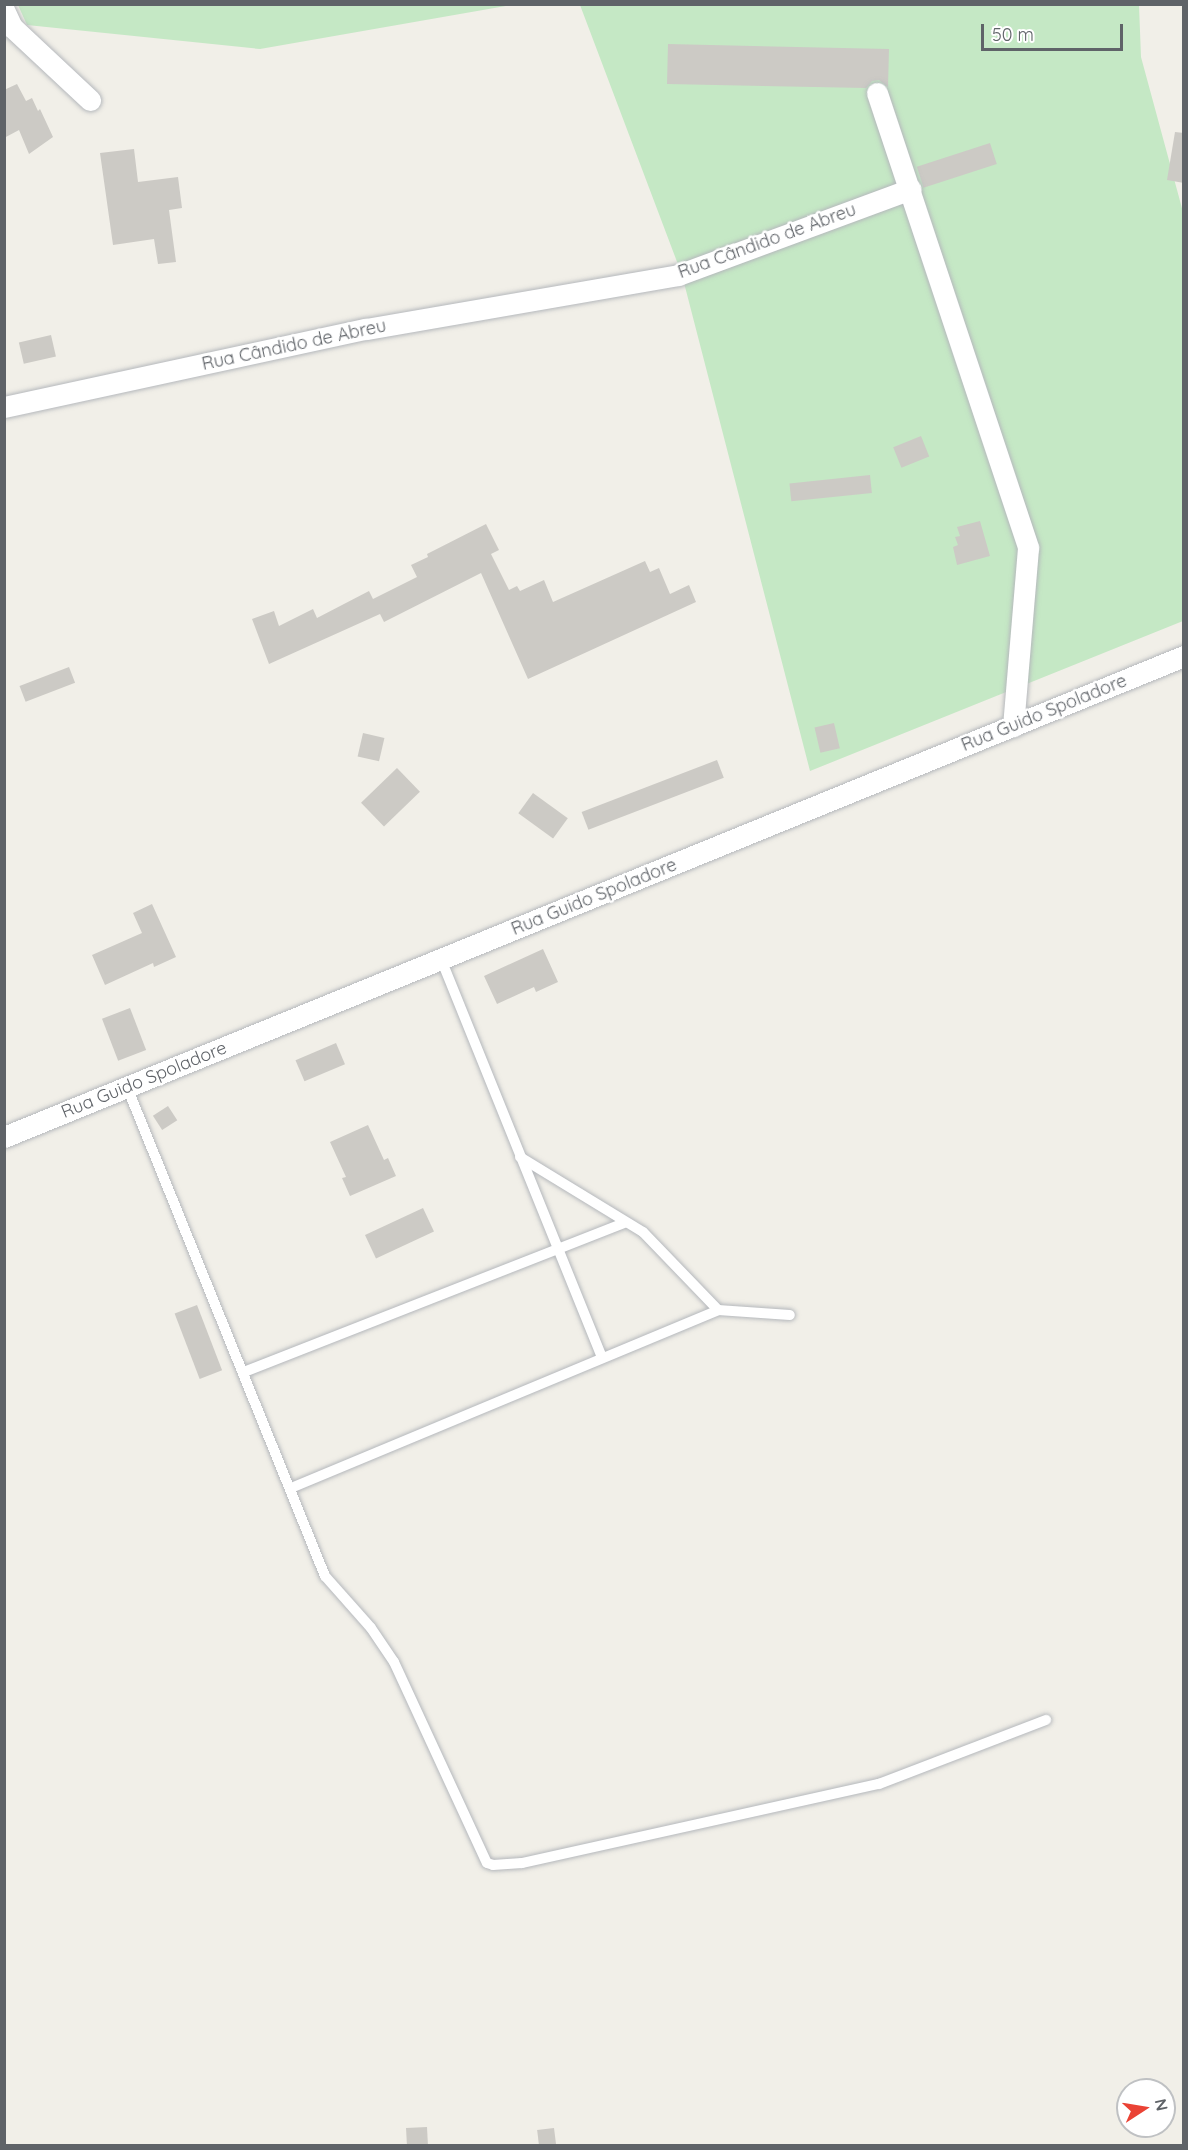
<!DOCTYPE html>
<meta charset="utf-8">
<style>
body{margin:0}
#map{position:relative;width:1188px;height:2150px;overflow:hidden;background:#f1efe8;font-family:Quicksand,sans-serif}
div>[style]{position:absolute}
.green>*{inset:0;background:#c5e8c5}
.building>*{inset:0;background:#cccac5;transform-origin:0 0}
.roads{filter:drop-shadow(0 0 2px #b5b8bc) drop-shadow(0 0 2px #b5b8bc)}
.lane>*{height:10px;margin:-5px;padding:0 5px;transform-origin:5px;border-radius:5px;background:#fff}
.street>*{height:21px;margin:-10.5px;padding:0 10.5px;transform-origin:10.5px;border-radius:10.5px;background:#fff}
span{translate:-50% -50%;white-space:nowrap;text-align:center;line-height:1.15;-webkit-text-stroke:5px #fff;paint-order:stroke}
.street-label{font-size:18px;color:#5f6368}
.frame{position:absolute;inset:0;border:6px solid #5f6368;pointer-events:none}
.north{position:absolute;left:1116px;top:2078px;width:60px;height:60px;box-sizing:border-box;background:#fff;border:2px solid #bfc1c3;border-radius:50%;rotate:78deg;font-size:16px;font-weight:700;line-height:24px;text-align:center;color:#5f6368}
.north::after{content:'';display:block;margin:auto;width:21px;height:27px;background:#ea4335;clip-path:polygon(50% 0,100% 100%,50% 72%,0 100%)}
.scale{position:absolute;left:981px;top:24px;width:142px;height:27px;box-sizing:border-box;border:3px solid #5f6368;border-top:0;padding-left:8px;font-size:18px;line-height:21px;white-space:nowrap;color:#5f6368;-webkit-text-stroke:4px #fff;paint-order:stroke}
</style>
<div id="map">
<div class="green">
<div style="clip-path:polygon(18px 5px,512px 5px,260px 49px,27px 25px)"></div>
<div style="clip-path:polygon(580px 5px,1139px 5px,1141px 57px,1183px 212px,1183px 621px,810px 771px,682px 275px)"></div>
</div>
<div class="building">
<div style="clip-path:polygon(668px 44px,889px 49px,888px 87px,879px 80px,872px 81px,866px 88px,667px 84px)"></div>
<div style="clip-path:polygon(17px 84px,26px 101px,32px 98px,38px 111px,40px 109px,53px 137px,29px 154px,19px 130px,4px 138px,4px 90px)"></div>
<div style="clip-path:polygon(1175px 132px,1184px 133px,1184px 183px,1167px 180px)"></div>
<div style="left:990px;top:143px;width:22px;height:77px;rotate:72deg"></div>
<div style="clip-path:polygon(134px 149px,138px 182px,178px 177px,182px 208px,169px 210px,176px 262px,158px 264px,154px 239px,113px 245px,100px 153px)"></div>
<div style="left:51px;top:335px;width:22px;height:33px;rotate:77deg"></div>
<div style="left:921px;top:436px;width:22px;height:30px;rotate:68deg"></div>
<div style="left:870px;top:475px;width:18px;height:81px;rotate:84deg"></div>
<div style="clip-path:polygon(980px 521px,990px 556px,957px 565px,953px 547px,958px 545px,955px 537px,960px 536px,957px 527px)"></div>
<div style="clip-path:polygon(486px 524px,499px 550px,491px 554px,509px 590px,517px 586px,520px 591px,544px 580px,553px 602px,645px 561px,650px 572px,659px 568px,670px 594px,689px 585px,696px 602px,528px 679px,481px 573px,384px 622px,380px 614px,269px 664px,252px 619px,274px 611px,279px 626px,313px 609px,317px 618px,369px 591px,373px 599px,417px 577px,411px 565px,428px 557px,427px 554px)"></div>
<div style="left:69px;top:667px;width:17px;height:53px;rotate:69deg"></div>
<div style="left:834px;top:723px;width:26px;height:20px;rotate:77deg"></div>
<div style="left:363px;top:733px;width:22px;height:24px;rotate:13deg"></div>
<div style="left:717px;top:760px;width:19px;height:145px;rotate:69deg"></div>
<div style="left:397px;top:768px;width:33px;height:50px;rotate:46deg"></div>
<div style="left:533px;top:793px;width:43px;height:25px;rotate:36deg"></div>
<div style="clip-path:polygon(152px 904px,176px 957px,154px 967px,153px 963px,105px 985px,92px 955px,142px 933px,133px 913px)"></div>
<div style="clip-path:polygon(543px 949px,558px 982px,536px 992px,534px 987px,497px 1004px,484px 976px)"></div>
<div style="left:130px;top:1008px;width:45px;height:30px;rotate:69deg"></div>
<div style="left:336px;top:1043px;width:23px;height:44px;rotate:67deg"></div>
<div style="left:168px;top:1106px;width:17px;height:18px;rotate:57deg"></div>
<div style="clip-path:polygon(368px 1125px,384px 1160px,388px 1158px,396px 1176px,350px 1196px,342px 1178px,346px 1177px,330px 1142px)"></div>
<div style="left:423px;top:1208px;width:26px;height:64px;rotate:65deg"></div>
<div style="left:197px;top:1305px;width:70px;height:24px;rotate:69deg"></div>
<div style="left:427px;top:2127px;width:17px;height:21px;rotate:87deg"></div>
<div style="left:554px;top:2128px;width:17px;height:17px;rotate:83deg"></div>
</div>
<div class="roads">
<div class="lane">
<div style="left:441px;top:959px;width:430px;rotate:68deg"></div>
<div style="left:127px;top:1087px;width:528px;rotate:67.96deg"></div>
<div style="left:325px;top:1576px;width:69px;rotate:48.5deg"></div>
<div style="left:371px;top:1628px;width:41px;rotate:55.9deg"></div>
<div style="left:394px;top:1662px;width:221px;rotate:65.2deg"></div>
<div style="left:487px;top:1863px;width:6px;rotate:18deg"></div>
<div style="left:493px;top:1865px;width:29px;rotate:-4deg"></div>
<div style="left:522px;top:1863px;width:366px;rotate:-12.5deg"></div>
<div style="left:879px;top:1784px;width:179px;rotate:-21deg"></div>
<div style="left:520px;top:1157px;width:144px;rotate:31.4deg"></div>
<div style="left:643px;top:1232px;width:108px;rotate:46.1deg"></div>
<div style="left:718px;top:1310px;width:72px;rotate:4deg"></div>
<div style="left:244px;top:1372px;width:410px;rotate:-21.4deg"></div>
<div style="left:291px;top:1488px;width:463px;rotate:-22.6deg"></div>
</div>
<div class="street">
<div style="left:4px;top:10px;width:19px;rotate:65deg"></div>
<div style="left:12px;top:27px;width:107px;rotate:43.1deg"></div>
<div style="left:877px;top:93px;width:479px;rotate:71.6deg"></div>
<div style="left:1028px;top:548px;width:179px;rotate:94.8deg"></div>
<div style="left:4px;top:407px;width:370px;rotate:-12.2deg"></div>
<div style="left:366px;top:329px;width:317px;rotate:-9.8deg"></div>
<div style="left:678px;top:275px;width:248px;rotate:-20.3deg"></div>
<div style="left:4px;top:1137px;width:1274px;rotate:-22.18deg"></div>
</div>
</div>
<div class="street-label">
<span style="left:767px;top:241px;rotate:-20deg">Rua Cândido de Abreu</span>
<span style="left:294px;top:345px;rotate:-12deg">Rua Cândido de Abreu</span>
<span style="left:1044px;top:713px;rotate:-22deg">Rua Guido Spoladore</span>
<span style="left:594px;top:897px;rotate:-22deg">Rua Guido Spoladore</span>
<span style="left:144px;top:1080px;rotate:-22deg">Rua Guido Spoladore</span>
</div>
<div class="frame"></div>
<div class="north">N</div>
<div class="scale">50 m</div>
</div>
